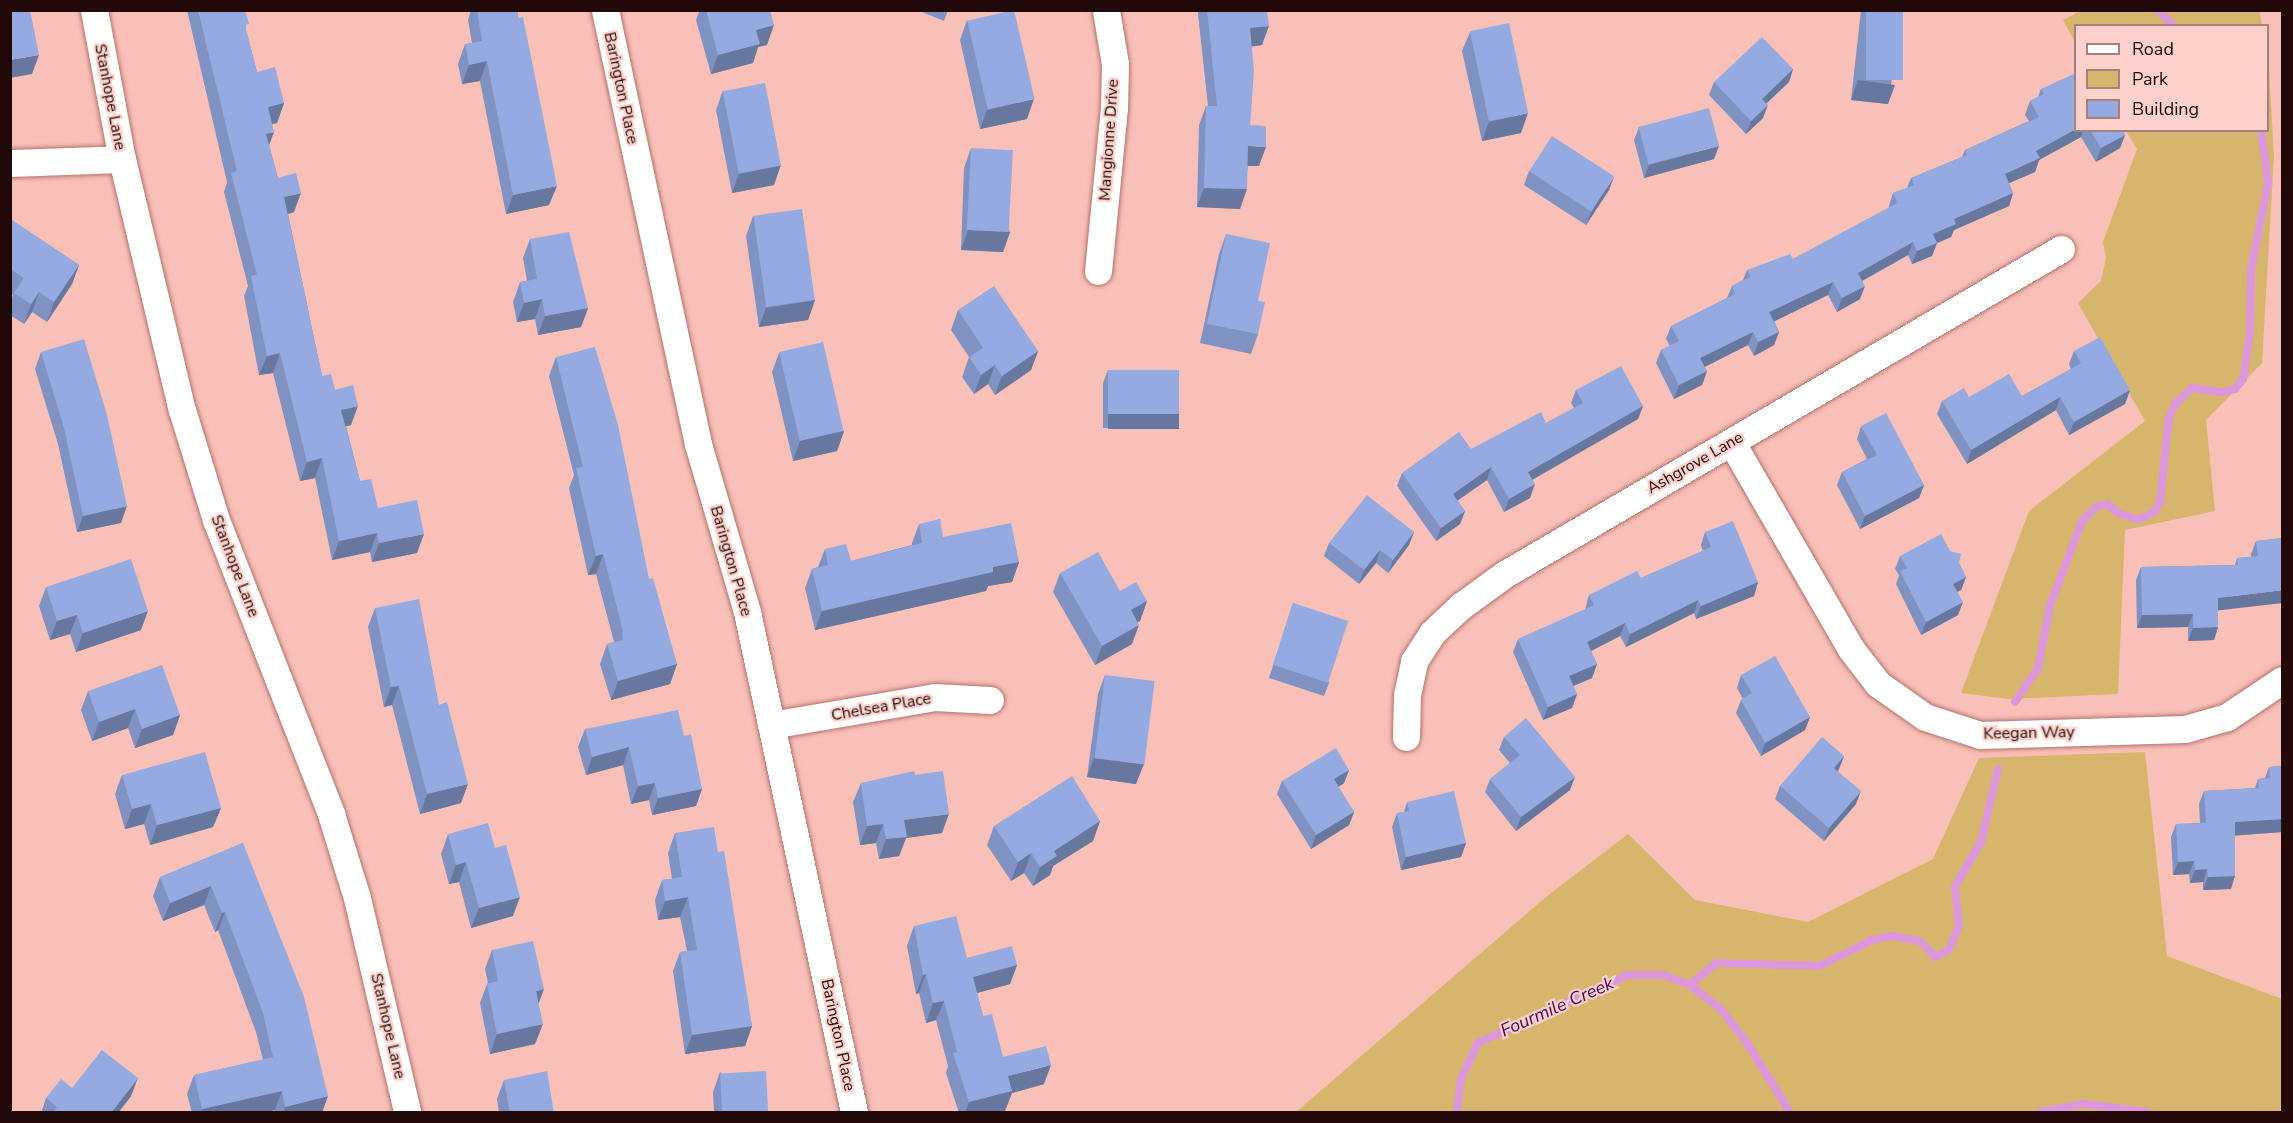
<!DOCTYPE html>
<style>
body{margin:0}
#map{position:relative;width:2293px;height:1123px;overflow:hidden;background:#f9c0b8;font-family:"Nunito Sans",sans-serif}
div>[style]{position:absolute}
.green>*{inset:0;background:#d6b66c}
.stream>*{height:8px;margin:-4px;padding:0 4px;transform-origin:4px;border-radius:4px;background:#dc97db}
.roads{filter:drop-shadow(0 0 2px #b4736c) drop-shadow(0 0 2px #b4736c)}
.minor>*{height:27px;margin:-13.5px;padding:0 13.5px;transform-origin:13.5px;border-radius:13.5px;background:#fff}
.wall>*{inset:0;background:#7f92c2}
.shaded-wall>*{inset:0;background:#68779e;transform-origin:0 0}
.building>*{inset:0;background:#94aae1;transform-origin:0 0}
span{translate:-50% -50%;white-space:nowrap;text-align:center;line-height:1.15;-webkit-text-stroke:4.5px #fcd1cb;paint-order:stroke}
.street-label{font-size:16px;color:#200907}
.water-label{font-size:18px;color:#57005a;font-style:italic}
.frame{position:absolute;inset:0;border:12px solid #200907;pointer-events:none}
.legend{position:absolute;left:2074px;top:24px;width:195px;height:108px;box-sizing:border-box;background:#fcd1cb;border:2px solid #a4817d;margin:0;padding:8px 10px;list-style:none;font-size:18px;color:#200907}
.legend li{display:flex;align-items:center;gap:12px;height:30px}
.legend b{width:30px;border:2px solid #a4817d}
</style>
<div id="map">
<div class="green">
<div style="clip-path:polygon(2080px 11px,2259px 11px,2262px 25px,2076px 26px,2075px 42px,2063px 20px)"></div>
<div style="clip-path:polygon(2268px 50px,2274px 157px,2262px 363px,2206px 420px,2215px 511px,2125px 530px,2118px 694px,2009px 699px,1961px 693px,2029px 511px,2145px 421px,2078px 303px,2101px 281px,2106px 258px,2103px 242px,2137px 149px,2126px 131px,2268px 130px)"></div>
<div style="clip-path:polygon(2145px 752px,2167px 956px,2282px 999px,2282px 1112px,2132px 1112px,2107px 1106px,2104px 1112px,1296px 1112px,1546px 897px,1628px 834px,1695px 900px,1808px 922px,1933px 859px,1979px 758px)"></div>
</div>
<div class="stream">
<div style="left:2157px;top:10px;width:23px;rotate:43deg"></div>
<div style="left:2015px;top:702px;width:41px;rotate:-55.9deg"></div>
<div style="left:2038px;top:668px;width:64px;rotate:-79.2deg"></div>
<div style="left:2050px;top:605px;width:90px;rotate:-69.1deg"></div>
<div style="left:2082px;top:521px;width:21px;rotate:-45deg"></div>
<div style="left:2097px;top:506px;width:10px;rotate:-11deg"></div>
<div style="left:2107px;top:504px;width:14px;rotate:39deg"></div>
<div style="left:2118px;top:513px;width:22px;rotate:18deg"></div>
<div style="left:2139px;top:520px;width:18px;rotate:-29deg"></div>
<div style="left:2155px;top:511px;width:10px;rotate:-61deg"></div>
<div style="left:2160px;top:502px;width:85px;rotate:-84deg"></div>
<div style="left:2169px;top:417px;width:16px;rotate:-63deg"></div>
<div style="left:2176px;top:403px;width:22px;rotate:-43deg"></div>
<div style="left:2192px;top:388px;width:30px;rotate:8deg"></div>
<div style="left:2222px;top:392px;width:13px;rotate:-13deg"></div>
<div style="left:2235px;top:389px;width:13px;rotate:-51deg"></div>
<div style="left:2243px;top:379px;width:47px;rotate:-81.3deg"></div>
<div style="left:2250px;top:333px;width:63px;rotate:-89.1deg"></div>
<div style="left:2251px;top:270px;width:89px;rotate:-78.9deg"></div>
<div style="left:2268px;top:183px;width:53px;rotate:-97.5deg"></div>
<div style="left:1690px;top:985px;width:34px;rotate:-40deg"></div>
<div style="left:1716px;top:963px;width:103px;rotate:1.7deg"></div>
<div style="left:1819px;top:966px;width:59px;rotate:-26.1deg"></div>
<div style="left:1872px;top:940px;width:20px;rotate:-11deg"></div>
<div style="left:1892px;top:936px;width:28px;rotate:10deg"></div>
<div style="left:1920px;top:941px;width:22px;rotate:47deg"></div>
<div style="left:1935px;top:957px;width:15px;rotate:-28deg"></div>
<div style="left:1948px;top:950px;width:26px;rotate:-65deg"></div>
<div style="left:1959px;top:926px;width:40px;rotate:-95.7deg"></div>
<div style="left:1955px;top:886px;width:51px;rotate:-59.4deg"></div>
<div style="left:1981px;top:842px;width:75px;rotate:-76.9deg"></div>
<div style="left:1457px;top:1112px;width:33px;rotate:-83deg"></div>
<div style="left:1461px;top:1079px;width:40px;rotate:-65deg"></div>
<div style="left:1478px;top:1043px;width:164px;rotate:-24.5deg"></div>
<div style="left:1627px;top:975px;width:36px"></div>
<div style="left:1663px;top:975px;width:29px;rotate:20deg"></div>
<div style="left:1690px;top:985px;width:39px;rotate:38deg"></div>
<div style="left:1721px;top:1009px;width:43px;rotate:52.6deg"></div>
<div style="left:1747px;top:1043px;width:81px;rotate:58.1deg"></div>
<div style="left:2039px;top:1112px;width:46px;rotate:-10.1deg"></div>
<div style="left:2084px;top:1104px;width:64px;rotate:7.1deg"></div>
</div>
<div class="roads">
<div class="minor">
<div style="left:94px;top:10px;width:152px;rotate:79.4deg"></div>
<div style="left:122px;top:159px;width:258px;rotate:76.6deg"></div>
<div style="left:182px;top:410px;width:115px;rotate:72.8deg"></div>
<div style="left:216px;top:520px;width:316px;rotate:68.6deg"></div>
<div style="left:331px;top:814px;width:88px;rotate:72.8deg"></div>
<div style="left:357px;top:898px;width:220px;rotate:76.8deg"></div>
<div style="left:605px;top:10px;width:444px;rotate:77.9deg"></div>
<div style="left:698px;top:444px;width:175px;rotate:73.7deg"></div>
<div style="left:747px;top:612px;width:511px;rotate:77.92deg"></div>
<div style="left:10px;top:163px;width:112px;rotate:-2deg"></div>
<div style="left:1098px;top:271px;width:163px;rotate:-84.4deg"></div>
<div style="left:1114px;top:109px;width:45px;rotate:-88.7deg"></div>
<div style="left:1115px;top:64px;width:55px;rotate:-99.5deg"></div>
<div style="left:1732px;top:443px;width:238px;rotate:60deg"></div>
<div style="left:1851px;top:649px;width:44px;rotate:52.4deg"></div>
<div style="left:1878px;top:684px;width:57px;rotate:35.1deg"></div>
<div style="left:1925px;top:717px;width:58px;rotate:18.1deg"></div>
<div style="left:1980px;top:735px;width:205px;rotate:-1.7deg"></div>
<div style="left:2185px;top:729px;width:44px;rotate:-15.9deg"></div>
<div style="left:2227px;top:717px;width:66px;rotate:-33.9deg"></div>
<div style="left:771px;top:725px;width:165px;rotate:-9.7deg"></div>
<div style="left:934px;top:697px;width:56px;rotate:3.1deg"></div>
<div style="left:1406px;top:737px;width:42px;rotate:-88.6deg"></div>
<div style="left:1407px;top:695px;width:35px;rotate:-78deg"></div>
<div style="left:1414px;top:661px;width:33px;rotate:-57deg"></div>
<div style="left:1432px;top:633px;width:40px;rotate:-43deg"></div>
<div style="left:1461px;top:606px;width:54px;rotate:-36deg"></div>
<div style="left:1505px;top:574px;width:644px;rotate:-30.31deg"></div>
</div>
</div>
<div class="wall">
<div style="clip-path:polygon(187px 10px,245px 10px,246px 31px,257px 72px,284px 103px,277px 123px,272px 124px,269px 145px,278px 178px,294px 212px,288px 214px,322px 376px,335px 390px,351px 425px,346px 426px,360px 481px,378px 508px,417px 553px,372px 562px,370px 552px,332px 560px,315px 478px,300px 481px,273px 373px,259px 375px,244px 296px,248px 286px,224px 192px,227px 182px)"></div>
<div style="clip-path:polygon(471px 10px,517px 10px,549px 205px,506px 214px,480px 81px,462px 84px,458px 64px,465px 44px,472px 43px,468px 20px)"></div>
<div style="clip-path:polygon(699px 10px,770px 10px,767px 45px,758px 47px,753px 63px,711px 74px,696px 20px,699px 12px)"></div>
<div style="clip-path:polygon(917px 10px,948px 10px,944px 21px)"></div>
<div style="clip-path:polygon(1199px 10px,1267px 10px,1262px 45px,1252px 46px,1250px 125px,1259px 166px,1248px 166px,1240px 209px,1197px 207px,1199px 125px,1206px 106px,1208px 106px,1198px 14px)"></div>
<div style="clip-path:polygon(1861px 10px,1903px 10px,1888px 104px,1851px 100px)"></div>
<div style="clip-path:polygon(967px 20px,1027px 119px,980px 129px,960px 40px)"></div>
<div style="clip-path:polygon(1470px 32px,1521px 133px,1482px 141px,1462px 51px)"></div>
<div style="clip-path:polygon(1793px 69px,1789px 82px,1766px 104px,1763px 118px,1746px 134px,1709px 95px,1714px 82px)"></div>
<div style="clip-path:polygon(2041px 89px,2076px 130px,2123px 130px,2125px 135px,2120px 148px,2096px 162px,2081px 137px,2039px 160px,2035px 172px,2009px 183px,2013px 193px,2009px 206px,1954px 230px,1951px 237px,1937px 243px,1932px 256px,1912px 264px,1908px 255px,1862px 281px,1860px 299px,1837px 312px,1828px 295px,1774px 321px,1779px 332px,1774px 345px,1754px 356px,1748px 345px,1704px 367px,1707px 371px,1702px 385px,1674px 399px,1656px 363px,1661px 350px,1670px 346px,1666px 339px,1671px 326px,1727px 298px,1732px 286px,1743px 280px,1747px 270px,1793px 259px,1889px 208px,1889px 206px,1893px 193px,1907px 188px,1911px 178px,1962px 157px,1965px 150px,2029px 121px,2025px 115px,2030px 101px,2038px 97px)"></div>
<div style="clip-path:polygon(723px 90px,774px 185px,732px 193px,716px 110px)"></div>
<div style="clip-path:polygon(1639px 127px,1714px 159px,1644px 178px,1634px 140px)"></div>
<div style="clip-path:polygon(971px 148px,1010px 232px,1003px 252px,961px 250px,964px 168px)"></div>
<div style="clip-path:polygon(1529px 171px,1609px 190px,1586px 225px,1524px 185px)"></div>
<div style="clip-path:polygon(753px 216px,815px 300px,808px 320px,759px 327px,746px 236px)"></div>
<div style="clip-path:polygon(10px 219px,79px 265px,72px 284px,47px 322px,32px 312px,24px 324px,10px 315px,10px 303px,13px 295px,10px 293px)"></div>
<div style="clip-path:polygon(1226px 234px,1258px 301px,1258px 334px,1251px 354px,1200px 343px,1219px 254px)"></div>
<div style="clip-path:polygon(530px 239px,588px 308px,581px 327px,538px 335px,535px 319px,517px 322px,513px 302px,520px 282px,527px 281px,523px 258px)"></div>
<div style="clip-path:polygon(958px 310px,1038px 351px,1031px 370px,995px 395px,988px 384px,974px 394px,962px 377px,969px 357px,951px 330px)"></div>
<div style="clip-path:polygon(2074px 351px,2130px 390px,2125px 404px,2069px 435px,2056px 410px,1967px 464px,1937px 414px,1942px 401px,1969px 397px,2022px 396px,2071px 369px,2069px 364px)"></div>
<div style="clip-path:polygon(41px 352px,121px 523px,77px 532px,58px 444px,35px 369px)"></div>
<div style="clip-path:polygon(779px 353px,844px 431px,837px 451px,793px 461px,772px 372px)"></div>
<div style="clip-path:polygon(556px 357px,649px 579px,677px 664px,670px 684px,611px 700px,600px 664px,607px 644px,614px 642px,596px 574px,588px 575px,569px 488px,574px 475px,549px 376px)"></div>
<div style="clip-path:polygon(1108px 370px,1174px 428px,1103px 428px,1103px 383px)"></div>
<div style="clip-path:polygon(1576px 390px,1643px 406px,1638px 419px,1532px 480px,1530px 498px,1504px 512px,1487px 480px,1457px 501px,1465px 511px,1460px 524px,1436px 541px,1397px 486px,1402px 473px,1546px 423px,1574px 408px,1571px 403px)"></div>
<div style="clip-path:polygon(1861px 426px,1924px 485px,1919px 498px,1860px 529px,1837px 485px,1842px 472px,1867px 459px,1857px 439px)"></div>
<div style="clip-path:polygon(919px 524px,943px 537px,1019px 562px,1012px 582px,988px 586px,986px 591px,815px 630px,805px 588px,812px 569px,818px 567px,825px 549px,851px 561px,912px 545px,912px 543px)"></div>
<div style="clip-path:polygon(1414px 532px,1409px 545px,1388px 573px,1376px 563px,1359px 584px,1324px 556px,1329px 543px)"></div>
<div style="clip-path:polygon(1705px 532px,1758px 582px,1754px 596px,1696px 619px,1694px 613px,1626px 647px,1620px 636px,1591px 651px,1597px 664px,1592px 678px,1573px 686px,1577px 694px,1572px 708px,1543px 720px,1513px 652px,1518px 639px,1585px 610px,1589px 595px,1641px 578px,1703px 551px,1701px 545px)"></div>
<div style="clip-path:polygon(2283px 538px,2218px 610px,2218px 627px,2214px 640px,2188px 641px,2188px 627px,2137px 628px,2136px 580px,2141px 567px,2235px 565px,2237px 558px,2251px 557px,2251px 554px,2256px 541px)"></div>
<div style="clip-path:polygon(1900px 556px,1959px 563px,1966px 577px,1961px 590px,1957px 592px,1958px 615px,1921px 635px,1896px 584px,1899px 575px,1895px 569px)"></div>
<div style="clip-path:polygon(1060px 573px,1120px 591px,1147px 601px,1140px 621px,1138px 622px,1132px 644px,1095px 665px,1053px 592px)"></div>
<div style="clip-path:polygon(46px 587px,141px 630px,76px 652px,70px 634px,50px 640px,39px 606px)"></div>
<div style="clip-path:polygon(1293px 603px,1329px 683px,1324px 696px,1269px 678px)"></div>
<div style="clip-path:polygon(375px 608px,461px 803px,420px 814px,392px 705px,384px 707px,368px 627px)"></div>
<div style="clip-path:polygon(1105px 675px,1136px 784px,1087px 777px,1098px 694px)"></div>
<div style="clip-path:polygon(1741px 675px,1810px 717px,1805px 730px,1761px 756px,1736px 713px,1741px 700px,1743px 699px,1737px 688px)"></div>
<div style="clip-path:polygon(88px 691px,180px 715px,173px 735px,135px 748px,128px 728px,92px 741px,81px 710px)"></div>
<div style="clip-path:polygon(585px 729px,684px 736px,702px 789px,696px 806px,652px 815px,649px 800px,631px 804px,623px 765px,586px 775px,578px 747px)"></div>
<div style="clip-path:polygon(1504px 737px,1570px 790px,1516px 831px,1485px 792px,1490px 779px,1510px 763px,1499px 750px)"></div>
<div style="clip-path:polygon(1844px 756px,1838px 771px,1856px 804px,1824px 841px,1775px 799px,1780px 786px)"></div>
<div style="clip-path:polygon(2283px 766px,2283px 832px,2235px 835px,2231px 889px,2203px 890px,2203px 882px,2190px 883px,2189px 874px,2173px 875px,2171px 837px,2176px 824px,2200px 823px,2199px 804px,2204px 791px,2255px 788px,2258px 779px,2265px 778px,2269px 767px)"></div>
<div style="clip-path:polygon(1349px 770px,1344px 783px,1338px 787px,1354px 812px,1349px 825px,1311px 849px,1277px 794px,1282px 781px)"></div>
<div style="clip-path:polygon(122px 775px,221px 808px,213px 827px,150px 845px,144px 824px,125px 829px,115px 794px)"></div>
<div style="clip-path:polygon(915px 775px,942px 833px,906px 838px,899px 856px,879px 859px,876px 843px,860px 845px,853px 802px,861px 783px)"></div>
<div style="clip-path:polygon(1407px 802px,1466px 843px,1461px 857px,1401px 870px,1392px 827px,1397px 813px,1404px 812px)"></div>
<div style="clip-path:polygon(1100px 821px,1093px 841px,1053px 866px,1050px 875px,1033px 886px,1024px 873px,1011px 881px,987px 845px,994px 826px)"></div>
<div style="clip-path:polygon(675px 833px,718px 852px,752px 1026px,745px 1046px,685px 1054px,673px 971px,680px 952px,687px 951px,680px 917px,658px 920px,655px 900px,662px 880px,672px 879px,668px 853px)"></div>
<div style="clip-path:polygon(448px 834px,513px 916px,471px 928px,459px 882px,449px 884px,441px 854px)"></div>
<div style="clip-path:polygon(243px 843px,322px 1113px,275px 1113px,275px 1110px,263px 1113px,192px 1113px,187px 1094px,194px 1075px,263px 1060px,256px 1032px,218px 930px,215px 932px,204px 905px,163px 921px,153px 896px,160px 877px)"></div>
<div style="clip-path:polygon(914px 926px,967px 958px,1017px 965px,1010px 984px,977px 993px,983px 1016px,1003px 1057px,1044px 1084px,1012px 1093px,1005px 1111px,998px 1113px,959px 1113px,946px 1073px,948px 1066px,936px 1020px,926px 1023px,919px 993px,916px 994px,907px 946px)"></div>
<div style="clip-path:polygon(492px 950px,538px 1004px,535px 1044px,490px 1054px,480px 1003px,487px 984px,488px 983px,485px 969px)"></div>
<div style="clip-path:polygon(720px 1072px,768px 1113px,714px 1113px,713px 1092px)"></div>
<div style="clip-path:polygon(504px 1080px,554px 1113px,499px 1113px,497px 1099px)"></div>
<div style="clip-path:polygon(72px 1088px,131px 1096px,118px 1113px,41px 1113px,46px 1098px)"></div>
</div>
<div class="shaded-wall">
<div style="clip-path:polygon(774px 25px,767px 45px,758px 47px,753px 63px,711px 74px,718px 55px,756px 30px)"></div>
<div style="clip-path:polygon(1269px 26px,1262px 45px,1243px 48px,1250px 28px)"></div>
<div style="clip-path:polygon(39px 55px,32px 74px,10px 78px,10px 60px)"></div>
<div style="clip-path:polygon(487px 61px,480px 81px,462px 84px,469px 65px)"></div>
<div style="clip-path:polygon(1793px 69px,1789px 82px,1757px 112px,1762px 99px)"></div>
<div style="clip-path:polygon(1858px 80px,1895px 85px,1888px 104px,1851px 100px)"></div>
<div style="clip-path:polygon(1034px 99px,1027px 119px,980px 129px,987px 110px)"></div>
<div style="clip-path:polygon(284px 103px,277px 123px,261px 127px,268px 107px)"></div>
<div style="clip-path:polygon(1768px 105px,1763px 118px,1746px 134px,1751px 121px)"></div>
<div style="clip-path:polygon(1528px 113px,1521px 133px,1482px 141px,1489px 122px)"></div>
<div style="clip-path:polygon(2076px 129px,2076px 130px,2083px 130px,2081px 137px,2039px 160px,2035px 172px,2000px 187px,2005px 174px,2036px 151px)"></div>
<div style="clip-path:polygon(274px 132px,267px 151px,266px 134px)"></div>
<div style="clip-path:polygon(2125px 135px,2120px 148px,2096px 162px,2101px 148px)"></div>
<div style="clip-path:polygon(1248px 146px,1266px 147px,1259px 166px,1241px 166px)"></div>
<div style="clip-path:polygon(1719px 146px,1714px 159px,1644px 178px,1649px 165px)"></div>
<div style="clip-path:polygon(781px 165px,774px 185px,732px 193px,739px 173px)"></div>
<div style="clip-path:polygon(1614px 177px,1609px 190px,1586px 225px,1591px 212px)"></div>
<div style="clip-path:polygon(557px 186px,549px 205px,506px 214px,513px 195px)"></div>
<div style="clip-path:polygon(1204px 188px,1247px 189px,1240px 209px,1197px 207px)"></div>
<div style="clip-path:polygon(301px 193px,294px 212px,277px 217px,284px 197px)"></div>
<div style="clip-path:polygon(2013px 193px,2009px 206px,1954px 230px,1951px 237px,1937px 243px,1932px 256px,1912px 264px,1917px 251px,1933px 234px,1954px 219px)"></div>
<div style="clip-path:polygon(968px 230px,1010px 232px,1003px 252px,961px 250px)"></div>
<div style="clip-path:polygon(1913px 242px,1908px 255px,1853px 286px,1858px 273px)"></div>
<div style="clip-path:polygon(79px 265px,72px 284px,47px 322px,54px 302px)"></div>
<div style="clip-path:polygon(1833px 282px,1828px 295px,1765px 326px,1769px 312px)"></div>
<div style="clip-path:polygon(1865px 286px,1860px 299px,1837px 312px,1842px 298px)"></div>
<div style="clip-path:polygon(39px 292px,32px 312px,24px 324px,31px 304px)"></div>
<div style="clip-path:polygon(542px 299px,535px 319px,517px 322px,524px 303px)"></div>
<div style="clip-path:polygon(815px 300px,808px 320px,759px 327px,766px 308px)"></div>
<div style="clip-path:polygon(588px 308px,581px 327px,538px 335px,545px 316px)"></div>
<div style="clip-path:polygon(1753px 332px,1748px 345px,1695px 372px,1700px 358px)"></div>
<div style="clip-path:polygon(1779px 332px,1774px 345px,1754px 356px,1758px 342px)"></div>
<div style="clip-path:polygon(1038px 351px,1031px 370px,995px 395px,1002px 376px)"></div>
<div style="clip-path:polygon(280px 353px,273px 373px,259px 375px,267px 356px)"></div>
<div style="clip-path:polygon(995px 365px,988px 384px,974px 394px,981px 375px)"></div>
<div style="clip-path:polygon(1707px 371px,1702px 385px,1674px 399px,1679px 385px)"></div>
<div style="clip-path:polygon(2130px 390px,2125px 404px,2069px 435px,2074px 422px)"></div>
<div style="clip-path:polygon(2060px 397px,2056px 410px,1967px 464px,1971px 450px)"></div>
<div style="clip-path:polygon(358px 406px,351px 425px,334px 429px,341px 410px)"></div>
<div style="clip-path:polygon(1643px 406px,1638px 419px,1523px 485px,1528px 472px)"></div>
<div style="left:1108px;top:414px;width:71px;height:15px"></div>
<div style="clip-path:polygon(844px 431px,837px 451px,793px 461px,800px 441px)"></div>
<div style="clip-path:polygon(322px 458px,315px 478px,300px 481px,307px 462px)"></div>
<div style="clip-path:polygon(1491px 467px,1487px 480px,1448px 507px,1453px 494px)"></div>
<div style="clip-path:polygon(1535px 484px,1530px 498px,1504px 512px,1509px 499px)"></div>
<div style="clip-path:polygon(1924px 485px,1919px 498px,1860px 529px,1865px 516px)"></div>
<div style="clip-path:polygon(127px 506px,121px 523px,77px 532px,83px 516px)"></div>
<div style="clip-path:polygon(1465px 511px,1460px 524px,1436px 541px,1441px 528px)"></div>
<div style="clip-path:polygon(1414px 532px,1409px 545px,1388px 573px,1393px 560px)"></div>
<div style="clip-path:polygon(377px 533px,370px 552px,332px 560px,339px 541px)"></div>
<div style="clip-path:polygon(424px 534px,417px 553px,372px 562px,379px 543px)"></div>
<div style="clip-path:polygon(1380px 550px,1376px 563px,1359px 584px,1364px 570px)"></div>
<div style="clip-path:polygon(603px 554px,596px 574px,588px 575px,596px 556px)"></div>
<div style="clip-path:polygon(1019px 562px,1012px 582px,988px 586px,986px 591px,815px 630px,822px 611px,993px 567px)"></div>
<div style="clip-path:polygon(1966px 577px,1961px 590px,1948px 597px,1953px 584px)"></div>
<div style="clip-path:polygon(1758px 582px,1754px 596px,1696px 619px,1701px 606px)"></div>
<div style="clip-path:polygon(2283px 590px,2283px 603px,2213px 611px,2218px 598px)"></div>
<div style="clip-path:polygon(1698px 600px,1694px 613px,1626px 647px,1630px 634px)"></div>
<div style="clip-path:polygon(1147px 601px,1140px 621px,1124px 630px,1131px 610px)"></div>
<div style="clip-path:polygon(1963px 602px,1958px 615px,1921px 635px,1926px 622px)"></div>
<div style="clip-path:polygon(148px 611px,141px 630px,76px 652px,83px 633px)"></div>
<div style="clip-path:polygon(2193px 614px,2188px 627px,2137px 628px,2142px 615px)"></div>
<div style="clip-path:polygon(77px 615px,70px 634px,50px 640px,57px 621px)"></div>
<div style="clip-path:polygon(1625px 623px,1620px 636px,1583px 655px,1587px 642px)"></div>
<div style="clip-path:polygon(1139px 625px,1132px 644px,1095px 665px,1102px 646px)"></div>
<div style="clip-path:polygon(2218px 627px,2214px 640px,2188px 641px,2193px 628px)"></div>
<div style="clip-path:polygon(677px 664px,670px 684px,611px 700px,618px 681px)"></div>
<div style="clip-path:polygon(1597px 664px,1592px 678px,1564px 690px,1569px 676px)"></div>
<div style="clip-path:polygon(399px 686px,392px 705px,384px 707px,391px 687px)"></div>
<div style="clip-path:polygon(1577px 694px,1572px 708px,1543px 720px,1548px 707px)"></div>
<div style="clip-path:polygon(135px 709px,128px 728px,92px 741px,99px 722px)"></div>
<div style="clip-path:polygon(180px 715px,173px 735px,135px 748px,142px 729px)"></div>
<div style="clip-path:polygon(1810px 717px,1805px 730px,1761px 756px,1765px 743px)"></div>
<div style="clip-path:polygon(629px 747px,623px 765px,586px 775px,592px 757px)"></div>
<div style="clip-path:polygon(1844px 756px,1839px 769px,1829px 781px,1834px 768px)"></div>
<div style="clip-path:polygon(1094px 758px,1144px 764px,1136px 784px,1087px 777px)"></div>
<div style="clip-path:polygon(1349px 770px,1344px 783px,1329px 793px,1334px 779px)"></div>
<div style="clip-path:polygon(1575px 777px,1570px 790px,1516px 831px,1521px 817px)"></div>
<div style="clip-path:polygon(655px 783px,649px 800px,631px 804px,638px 786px)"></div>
<div style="clip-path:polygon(468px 784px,461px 803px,420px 814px,427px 794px)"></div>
<div style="clip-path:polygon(702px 789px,696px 806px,652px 815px,658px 798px)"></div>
<div style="clip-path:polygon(1861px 791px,1856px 804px,1824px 841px,1829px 828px)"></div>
<div style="clip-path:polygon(151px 804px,144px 824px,125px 829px,132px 809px)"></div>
<div style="clip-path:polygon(221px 808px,213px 827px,150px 845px,157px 825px)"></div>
<div style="clip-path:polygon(1354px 812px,1349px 825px,1311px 849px,1316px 835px)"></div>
<div style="clip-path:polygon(949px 814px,942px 833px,906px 838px,899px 856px,879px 859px,886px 839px,904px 820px)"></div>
<div style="clip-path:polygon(2283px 819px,2283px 832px,2231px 836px,2235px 822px)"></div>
<div style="clip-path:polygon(1100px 821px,1093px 841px,1053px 866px,1050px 875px,1033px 886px,1040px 867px,1054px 851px)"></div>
<div style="clip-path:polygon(883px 824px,876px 843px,860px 845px,867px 826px)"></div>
<div style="clip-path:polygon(1466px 843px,1461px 857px,1401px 870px,1406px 857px)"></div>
<div style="clip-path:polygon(1031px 853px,1024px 873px,1011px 881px,1018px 862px)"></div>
<div style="clip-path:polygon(2194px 861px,2189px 874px,2173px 875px,2178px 862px)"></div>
<div style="clip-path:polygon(466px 862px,459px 882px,449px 884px,456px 865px)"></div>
<div style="clip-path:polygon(2207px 869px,2203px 882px,2190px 883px,2195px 870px)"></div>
<div style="clip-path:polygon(2235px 876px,2231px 889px,2203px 890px,2208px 877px)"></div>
<div style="clip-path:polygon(211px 886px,204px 905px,163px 921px,170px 903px)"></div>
<div style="clip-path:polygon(520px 897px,513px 916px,471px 928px,479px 908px)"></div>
<div style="clip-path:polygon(688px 897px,680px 917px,658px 920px,665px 901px)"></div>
<div style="clip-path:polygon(225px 912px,218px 930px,215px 932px,222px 913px)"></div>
<div style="clip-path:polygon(1017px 965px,1010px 984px,966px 996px,973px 977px)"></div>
<div style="clip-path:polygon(926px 974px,919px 993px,916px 994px,923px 975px)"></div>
<div style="clip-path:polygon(544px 989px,537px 1008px,536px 991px)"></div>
<div style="clip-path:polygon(944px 1001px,936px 1020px,926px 1023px,933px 1003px)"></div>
<div style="clip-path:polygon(543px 1024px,535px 1044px,490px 1054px,497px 1034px)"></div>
<div style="clip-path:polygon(752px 1026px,745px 1046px,685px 1054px,692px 1035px)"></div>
<div style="clip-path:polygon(1051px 1065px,1044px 1084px,1012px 1093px,1005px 1111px,998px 1113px,965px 1113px,969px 1102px,1008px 1076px)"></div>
<div style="clip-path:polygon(138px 1078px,131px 1096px,118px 1113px,111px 1113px)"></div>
<div style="clip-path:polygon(282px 1091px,275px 1110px,263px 1113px,201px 1113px,202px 1109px)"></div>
<div style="clip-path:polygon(328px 1096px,322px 1113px,283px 1113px,285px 1107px)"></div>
</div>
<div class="building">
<div style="clip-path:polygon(10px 10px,30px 10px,39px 55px,10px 60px)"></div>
<div style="clip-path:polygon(198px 10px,245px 10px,249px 24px,245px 25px,257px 72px,275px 67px,284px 103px,268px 107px,274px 132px,266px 134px,278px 178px,296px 173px,301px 193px,284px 197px,322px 376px,331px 374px,335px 390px,353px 385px,358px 406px,341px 410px,360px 481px,371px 479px,378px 508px,417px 500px,424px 534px,379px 543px,377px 533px,339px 541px,322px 458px,307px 462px,280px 353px,267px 356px,251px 276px,257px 275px,231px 173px,237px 171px)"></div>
<div style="clip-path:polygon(477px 10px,517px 10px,518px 18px,523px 17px,557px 186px,513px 195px,487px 61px,469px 65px,465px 44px,482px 41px)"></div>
<div style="clip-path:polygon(706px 10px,770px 10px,774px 25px,756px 30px,760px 44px,718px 55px)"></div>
<div style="left:1014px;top:10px;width:91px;height:48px;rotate:77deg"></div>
<div style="clip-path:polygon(1207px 10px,1267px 10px,1269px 26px,1250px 28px,1254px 71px,1250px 125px,1266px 126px,1266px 147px,1248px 146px,1247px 189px,1204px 188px,1206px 106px,1217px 106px)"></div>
<div style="left:1866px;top:10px;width:37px;height:70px"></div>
<div style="left:1509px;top:23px;width:92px;height:40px;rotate:78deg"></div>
<div style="clip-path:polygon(1762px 37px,1793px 69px,1762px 99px,1768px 105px,1751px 121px,1714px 82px)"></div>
<div style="clip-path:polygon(2076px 73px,2076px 129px,2036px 151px,2040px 158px,2005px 174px,2013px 193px,1954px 219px,1956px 224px,1933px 234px,1937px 243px,1917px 251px,1913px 242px,1858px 273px,1865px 286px,1842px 298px,1833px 282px,1769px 312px,1779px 332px,1758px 342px,1753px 332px,1700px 358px,1707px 371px,1679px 385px,1661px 350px,1679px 341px,1671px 326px,1735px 294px,1732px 286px,1750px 277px,1747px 270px,1790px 254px,1793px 259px,1897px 203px,1893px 193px,1914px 185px,1911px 178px,1967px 155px,1965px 150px,2039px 117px,2030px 101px,2044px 94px,2041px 89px)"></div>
<div style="left:765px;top:83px;width:84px;height:43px;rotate:79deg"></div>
<div style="left:1709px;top:108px;width:39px;height:73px;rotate:75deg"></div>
<div style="clip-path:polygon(2090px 130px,2123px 130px,2125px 135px,2101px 148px)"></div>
<div style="left:1552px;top:136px;width:74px;height:42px;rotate:33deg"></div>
<div style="left:971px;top:148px;width:42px;height:82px;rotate:3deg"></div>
<div style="left:802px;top:209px;width:92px;height:49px;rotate:82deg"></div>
<div style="clip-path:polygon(10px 219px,79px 265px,54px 302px,39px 292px,31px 304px,14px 293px,24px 278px,10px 269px)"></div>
<div style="clip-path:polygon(569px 232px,588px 308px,545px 316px,542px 299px,524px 303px,520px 282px,537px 279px,530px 239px)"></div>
<div style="clip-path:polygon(1226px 234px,1270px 243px,1258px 301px,1265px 302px,1258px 334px,1207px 324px)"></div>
<div style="clip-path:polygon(994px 286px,1038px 351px,1002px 376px,995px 365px,981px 375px,969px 357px,983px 348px,958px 310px)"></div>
<div style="clip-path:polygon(2100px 337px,2130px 390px,2074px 422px,2060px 397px,1971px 450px,1942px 401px,1964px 388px,1969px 397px,2009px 374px,2022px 396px,2081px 363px,2074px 351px)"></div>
<div style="clip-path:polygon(84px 339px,107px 415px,127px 506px,83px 516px,64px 428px,41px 352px)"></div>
<div style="left:823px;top:342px;width:91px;height:45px;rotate:77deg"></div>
<div style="clip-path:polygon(595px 347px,618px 425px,649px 579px,653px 578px,677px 664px,618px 681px,607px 644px,623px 640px,622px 627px,603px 554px,596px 556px,576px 468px,583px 467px,556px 357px)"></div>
<div style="clip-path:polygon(1621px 366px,1643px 406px,1528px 472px,1535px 484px,1509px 499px,1491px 467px,1453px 494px,1465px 511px,1441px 528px,1402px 473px,1459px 432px,1471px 449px,1541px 412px,1546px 423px,1583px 403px,1576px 390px)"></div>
<div style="left:1108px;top:370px;width:71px;height:44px"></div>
<div style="clip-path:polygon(1886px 413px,1924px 485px,1865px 516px,1842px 472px,1877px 455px,1861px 426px)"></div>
<div style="clip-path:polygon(1367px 495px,1414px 532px,1393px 560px,1380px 550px,1364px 570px,1329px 543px)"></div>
<div style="clip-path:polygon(940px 519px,943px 537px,1011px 523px,1019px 562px,993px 567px,993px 572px,822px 611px,812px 569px,828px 565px,825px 549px,846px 544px,851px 561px,922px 543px,919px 524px)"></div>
<div style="clip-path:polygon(1733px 521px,1758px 582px,1701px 606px,1698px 600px,1630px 634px,1625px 623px,1587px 642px,1597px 664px,1569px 676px,1577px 694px,1548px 707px,1518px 639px,1594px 605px,1589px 595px,1637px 571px,1641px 578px,1711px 547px,1705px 532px)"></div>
<div style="clip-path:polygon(1941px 534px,1950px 551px,1961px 554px,1959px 563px,1966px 577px,1953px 584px,1963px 602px,1926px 622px,1900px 571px,1907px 568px,1900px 556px)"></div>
<div style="clip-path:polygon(2283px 538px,2283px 590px,2218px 598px,2218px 627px,2193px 628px,2193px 614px,2142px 615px,2141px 567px,2238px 565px,2237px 558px,2258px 556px,2256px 541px)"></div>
<div style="clip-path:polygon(1098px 552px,1120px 591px,1136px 582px,1147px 601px,1131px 610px,1139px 625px,1102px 646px,1060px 573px)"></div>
<div style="clip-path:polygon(131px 559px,148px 611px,83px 633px,77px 615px,57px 621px,46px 587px)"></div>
<div style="clip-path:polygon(419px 599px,439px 705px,447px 702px,468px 784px,427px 794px,399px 686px,391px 687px,375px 608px)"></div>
<div style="left:1293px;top:603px;width:58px;height:65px;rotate:18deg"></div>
<div style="clip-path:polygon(1775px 656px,1810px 717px,1765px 743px,1741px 700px,1752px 693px,1741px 675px)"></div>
<div style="clip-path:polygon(162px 665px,180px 715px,142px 729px,135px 709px,99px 722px,88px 691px)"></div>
<div style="left:1105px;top:675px;width:50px;height:84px;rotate:7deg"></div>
<div style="clip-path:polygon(678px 710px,684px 736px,691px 734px,702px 789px,658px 798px,655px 783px,638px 786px,629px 747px,592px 757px,585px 729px)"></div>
<div style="clip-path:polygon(1526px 718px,1575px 777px,1521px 817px,1490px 779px,1520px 755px,1504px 737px)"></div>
<div style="clip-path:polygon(1822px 737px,1844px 756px,1834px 768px,1861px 791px,1829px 828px,1780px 786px)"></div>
<div style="clip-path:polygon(1336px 748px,1349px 770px,1334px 779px,1354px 812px,1316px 835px,1282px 781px)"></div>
<div style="clip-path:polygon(205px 752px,221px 808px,157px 825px,151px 804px,132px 809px,122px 775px)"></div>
<div style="clip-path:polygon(2283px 766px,2283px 819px,2235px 822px,2235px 876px,2208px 877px,2207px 869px,2195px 870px,2194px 861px,2178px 862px,2176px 824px,2206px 823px,2204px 791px,2259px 788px,2258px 779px,2270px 778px,2269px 767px)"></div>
<div style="clip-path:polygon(914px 771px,915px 775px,943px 771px,949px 814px,904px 820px,907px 837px,886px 839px,883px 824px,867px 826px,861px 783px)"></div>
<div style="clip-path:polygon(1072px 776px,1100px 821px,1054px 851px,1057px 856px,1040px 867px,1031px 853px,1018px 862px,994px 826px)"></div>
<div style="clip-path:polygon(1454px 791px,1466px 843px,1406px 857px,1397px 813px,1409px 811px,1407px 802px)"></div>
<div style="clip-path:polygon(488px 823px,495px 848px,506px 845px,520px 897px,479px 908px,466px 862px,456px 865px,448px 834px)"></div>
<div style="clip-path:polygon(714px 827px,718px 852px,724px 851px,752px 1026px,692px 1035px,680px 952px,697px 950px,688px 897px,665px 901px,662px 880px,682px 877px,675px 833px)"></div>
<div style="clip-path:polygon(243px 843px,304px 997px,328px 1096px,285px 1107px,282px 1091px,202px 1109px,194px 1075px,273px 1057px,263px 1013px,225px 912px,222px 913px,211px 886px,170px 903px,160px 877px)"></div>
<div style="clip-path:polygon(956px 916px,967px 958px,1012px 946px,1017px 965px,973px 977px,983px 1016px,992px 1014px,1003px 1057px,1046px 1046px,1051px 1065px,1008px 1076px,1012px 1091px,969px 1102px,953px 1053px,957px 1052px,944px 1001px,933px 1003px,926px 974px,923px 975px,914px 926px)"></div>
<div style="clip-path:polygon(533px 941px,544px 989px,536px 991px,543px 1024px,497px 1034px,487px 984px,498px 981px,492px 950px)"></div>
<div style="clip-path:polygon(102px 1050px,138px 1078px,111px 1113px,53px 1113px,57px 1107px,46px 1098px,61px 1079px,72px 1088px)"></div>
<div style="clip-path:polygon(547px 1071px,554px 1113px,510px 1113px,504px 1080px)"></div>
<div style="left:766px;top:1071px;width:42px;height:46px;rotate:87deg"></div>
</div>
<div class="street-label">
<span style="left:621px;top:88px;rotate:78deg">Barington Place</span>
<span style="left:110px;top:97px;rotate:79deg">Stanhope Lane</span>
<span style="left:1109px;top:140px;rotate:-86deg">Mangionne Drive</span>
<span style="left:1695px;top:463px;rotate:-30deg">Ashgrove Lane</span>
<span style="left:731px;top:561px;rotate:74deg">Barington Place</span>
<span style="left:235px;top:566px;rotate:69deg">Stanhope Lane</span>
<span style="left:881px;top:707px;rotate:-10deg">Chelsea Place</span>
<span style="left:2029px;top:733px;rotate:-1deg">Keegan Way</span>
<span style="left:388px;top:1026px;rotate:77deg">Stanhope Lane</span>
<span style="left:838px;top:1035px;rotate:78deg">Barington Place</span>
</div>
<div class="water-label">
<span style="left:1557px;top:1007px;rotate:-24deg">Fourmile Creek</span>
</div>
<div class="frame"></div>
<ul class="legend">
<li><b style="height:8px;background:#fff"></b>Road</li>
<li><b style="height:16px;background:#d6b66c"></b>Park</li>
<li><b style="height:16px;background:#94aae1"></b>Building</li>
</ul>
</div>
